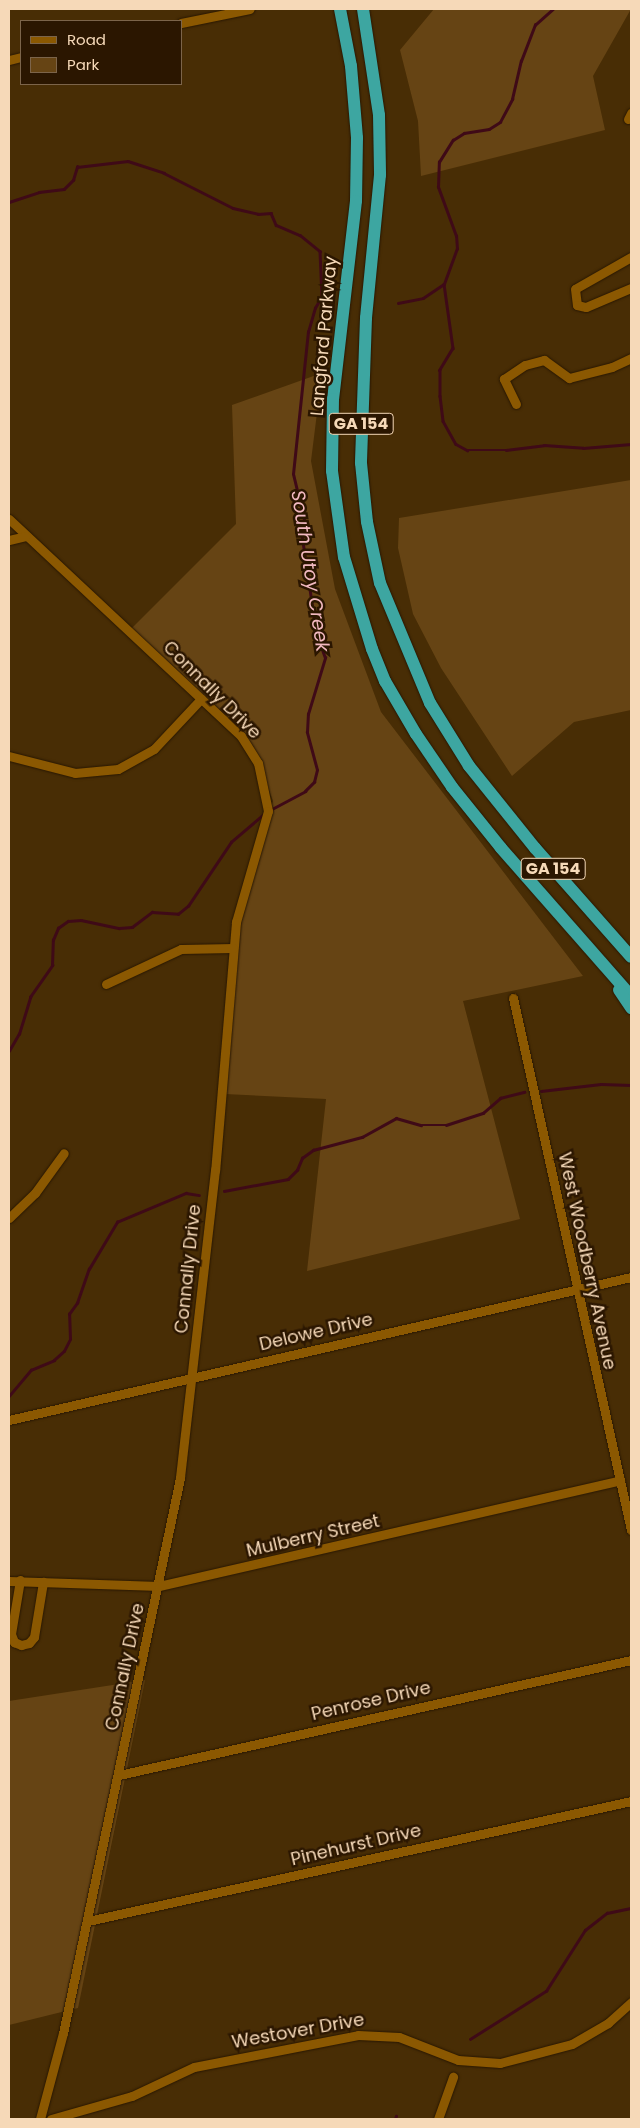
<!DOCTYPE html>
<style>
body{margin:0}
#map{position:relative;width:640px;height:2128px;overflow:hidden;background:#482d05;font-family:Poppins,sans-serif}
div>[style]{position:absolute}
.green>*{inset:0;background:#664414}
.stream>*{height:2.5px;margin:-1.25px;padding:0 1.25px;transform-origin:1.25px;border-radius:1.25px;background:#3f0a17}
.roads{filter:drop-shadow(0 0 1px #281703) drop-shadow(0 0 1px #281703)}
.minor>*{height:9px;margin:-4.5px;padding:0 4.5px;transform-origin:4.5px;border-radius:4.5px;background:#8b5801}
.highway>*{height:12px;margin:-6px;padding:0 6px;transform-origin:6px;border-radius:6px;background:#3da6a1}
span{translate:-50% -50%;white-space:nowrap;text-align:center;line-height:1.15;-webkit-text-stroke:5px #2b1600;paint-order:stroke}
.shield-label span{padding:1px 4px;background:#2b1600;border:1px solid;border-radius:4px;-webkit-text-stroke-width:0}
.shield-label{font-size:16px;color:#f6d9b8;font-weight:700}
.street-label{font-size:18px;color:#f6d9b8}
.water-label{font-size:19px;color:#f2b9c0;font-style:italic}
.frame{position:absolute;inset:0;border:10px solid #f6d9b8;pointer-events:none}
.legend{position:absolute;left:20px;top:20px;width:162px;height:65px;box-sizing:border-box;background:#2b1600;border:1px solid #7c644a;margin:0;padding:6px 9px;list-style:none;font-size:15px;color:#f6d9b8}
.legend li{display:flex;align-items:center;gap:10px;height:25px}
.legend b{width:25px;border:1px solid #7c644a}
</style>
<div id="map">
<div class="green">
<div style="clip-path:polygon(434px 9px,631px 9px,593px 76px,605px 130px,421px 176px,418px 121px,400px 50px)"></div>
<div style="clip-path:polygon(322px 373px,311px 461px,335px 589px,381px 712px,583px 976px,463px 1001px,520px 1219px,307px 1271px,326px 1099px,225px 1094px,236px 941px,253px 865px,273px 801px,253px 746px,127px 633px,236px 524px,232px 405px)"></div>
<div style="clip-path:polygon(631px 480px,631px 710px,574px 722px,512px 776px,441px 668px,413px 614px,398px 548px,399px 518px)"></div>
<div style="clip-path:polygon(145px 1680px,78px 2008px,9px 2025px,9px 1701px)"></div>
</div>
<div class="stream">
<div style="left:9px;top:202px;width:32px;rotate:-18deg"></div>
<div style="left:39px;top:192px;width:25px;rotate:-7deg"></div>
<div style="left:64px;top:189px;width:13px;rotate:-45deg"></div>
<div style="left:73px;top:180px;width:14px;rotate:-73deg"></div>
<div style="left:77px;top:167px;width:51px;rotate:-6.7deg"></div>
<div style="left:128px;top:161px;width:38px;rotate:18deg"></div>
<div style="left:164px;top:173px;width:77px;rotate:26.9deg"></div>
<div style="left:233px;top:208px;width:26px;rotate:13deg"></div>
<div style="left:258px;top:214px;width:13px;rotate:-4deg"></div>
<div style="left:271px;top:213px;width:13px;rotate:67deg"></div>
<div style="left:276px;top:225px;width:26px;rotate:23deg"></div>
<div style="left:300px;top:235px;width:26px;rotate:39deg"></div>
<div style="left:320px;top:251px;width:45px;rotate:87.5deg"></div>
<div style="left:444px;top:284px;width:65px;rotate:82deg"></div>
<div style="left:453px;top:348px;width:26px;rotate:121deg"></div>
<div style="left:440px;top:370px;width:26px;rotate:90deg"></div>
<div style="left:440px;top:396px;width:25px;rotate:83deg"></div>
<div style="left:443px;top:421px;width:26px;rotate:61deg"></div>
<div style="left:456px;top:444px;width:13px;rotate:29deg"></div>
<div style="left:467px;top:450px;width:39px"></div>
<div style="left:506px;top:450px;width:38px;rotate:-7deg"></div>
<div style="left:544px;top:445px;width:39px;rotate:4deg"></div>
<div style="left:583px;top:448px;width:48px;rotate:-4.8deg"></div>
<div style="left:398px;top:303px;width:25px;rotate:-11deg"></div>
<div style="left:423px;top:298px;width:25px;rotate:-34deg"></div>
<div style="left:444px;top:284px;width:37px;rotate:-70deg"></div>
<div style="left:457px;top:249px;width:13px;rotate:-94deg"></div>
<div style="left:456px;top:236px;width:52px;rotate:-110.2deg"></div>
<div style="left:438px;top:187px;width:25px;rotate:-88deg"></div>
<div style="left:439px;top:162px;width:26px;rotate:-58deg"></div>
<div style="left:453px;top:140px;width:13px;rotate:-32deg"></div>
<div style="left:464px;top:133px;width:25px;rotate:-9deg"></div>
<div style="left:489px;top:129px;width:13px;rotate:-32deg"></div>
<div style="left:500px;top:122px;width:26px;rotate:-62deg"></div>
<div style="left:512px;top:99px;width:39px;rotate:-77deg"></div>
<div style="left:521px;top:61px;width:39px;rotate:-69deg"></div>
<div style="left:535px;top:25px;width:24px;rotate:-42deg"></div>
<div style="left:270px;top:810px;width:40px;rotate:-28deg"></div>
<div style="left:305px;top:791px;width:13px;rotate:-45deg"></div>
<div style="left:314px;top:782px;width:12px;rotate:-76deg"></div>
<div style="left:317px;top:770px;width:39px;rotate:-105deg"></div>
<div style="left:307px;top:732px;width:18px;rotate:-87deg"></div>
<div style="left:308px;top:714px;width:59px;rotate:-73.1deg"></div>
<div style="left:325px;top:658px;width:27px;rotate:-110deg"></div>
<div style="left:316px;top:633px;width:103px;rotate:-98.4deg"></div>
<div style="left:301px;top:531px;width:8px;rotate:-60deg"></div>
<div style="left:305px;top:524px;width:51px;rotate:-103.5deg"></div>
<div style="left:293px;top:474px;width:143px;rotate:-84deg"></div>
<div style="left:308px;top:332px;width:25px;rotate:-74deg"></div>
<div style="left:315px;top:308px;width:14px;rotate:-60deg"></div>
<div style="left:9px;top:1051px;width:20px;rotate:-60deg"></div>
<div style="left:19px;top:1034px;width:39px;rotate:-73deg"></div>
<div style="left:30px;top:997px;width:39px;rotate:-55deg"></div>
<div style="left:52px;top:965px;width:25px;rotate:-88deg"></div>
<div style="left:53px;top:940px;width:13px;rotate:-67deg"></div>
<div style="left:58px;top:928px;width:12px;rotate:-35deg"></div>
<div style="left:68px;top:921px;width:13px;rotate:-4deg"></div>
<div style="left:81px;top:920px;width:39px;rotate:12deg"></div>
<div style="left:119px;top:928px;width:13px;rotate:-4deg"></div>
<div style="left:132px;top:927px;width:25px;rotate:-37deg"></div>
<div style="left:152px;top:912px;width:26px;rotate:4deg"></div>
<div style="left:178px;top:914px;width:13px;rotate:-39deg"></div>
<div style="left:188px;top:906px;width:77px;rotate:-56.1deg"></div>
<div style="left:231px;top:842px;width:45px;rotate:-40.5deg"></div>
<div style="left:541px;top:1091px;width:60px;rotate:-6.7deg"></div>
<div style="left:601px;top:1084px;width:30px;rotate:2deg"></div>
<div style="left:224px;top:1191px;width:65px;rotate:-10.6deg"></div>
<div style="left:288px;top:1179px;width:13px;rotate:-45deg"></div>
<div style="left:297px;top:1170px;width:13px;rotate:-67deg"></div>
<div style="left:302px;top:1158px;width:14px;rotate:-36deg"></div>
<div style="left:313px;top:1150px;width:51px;rotate:-14.9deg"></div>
<div style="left:362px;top:1137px;width:39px;rotate:-29deg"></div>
<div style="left:396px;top:1118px;width:26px;rotate:16deg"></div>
<div style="left:421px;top:1125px;width:25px"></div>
<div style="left:446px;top:1125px;width:39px;rotate:-18deg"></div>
<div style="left:483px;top:1113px;width:23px;rotate:-41deg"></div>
<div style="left:500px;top:1098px;width:25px;rotate:-14deg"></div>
<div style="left:9px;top:1396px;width:34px;rotate:-50deg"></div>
<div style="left:31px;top:1370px;width:25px;rotate:-23deg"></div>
<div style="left:54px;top:1360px;width:13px;rotate:-42deg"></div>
<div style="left:64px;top:1351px;width:13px;rotate:-63deg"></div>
<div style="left:70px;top:1339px;width:25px;rotate:-92deg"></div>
<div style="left:69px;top:1314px;width:14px;rotate:-54deg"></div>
<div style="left:77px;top:1303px;width:36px;rotate:-71deg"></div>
<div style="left:89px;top:1269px;width:55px;rotate:-59.2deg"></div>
<div style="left:117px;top:1222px;width:75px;rotate:-22.8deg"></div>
<div style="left:186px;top:1193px;width:13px;rotate:9deg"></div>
<div style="left:470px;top:2039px;width:90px;rotate:-32.3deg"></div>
<div style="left:546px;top:1991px;width:72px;rotate:-57.4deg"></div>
<div style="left:585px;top:1930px;width:28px;rotate:-38deg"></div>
<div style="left:607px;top:1913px;width:25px;rotate:-12deg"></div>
<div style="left:395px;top:2119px;width:3px;rotate:-72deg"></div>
</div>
<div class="roads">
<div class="minor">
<div style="left:181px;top:23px;width:70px;rotate:-11.5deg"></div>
<div style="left:9px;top:60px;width:12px;rotate:-14deg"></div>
<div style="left:628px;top:119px;width:7px;rotate:-63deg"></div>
<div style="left:631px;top:257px;width:64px;rotate:150.3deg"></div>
<div style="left:575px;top:289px;width:16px;rotate:83deg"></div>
<div style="left:577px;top:305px;width:9px;rotate:13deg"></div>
<div style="left:586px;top:307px;width:49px;rotate:-22.9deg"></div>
<div style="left:516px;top:404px;width:28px;rotate:-116deg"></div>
<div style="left:504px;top:379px;width:25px;rotate:-34deg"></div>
<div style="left:525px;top:365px;width:20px;rotate:-15deg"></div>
<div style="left:544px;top:360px;width:31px;rotate:36deg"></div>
<div style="left:569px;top:378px;width:44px;rotate:-14.3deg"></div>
<div style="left:612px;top:367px;width:21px;rotate:-25deg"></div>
<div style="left:9px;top:519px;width:318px;rotate:43.1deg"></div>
<div style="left:241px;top:736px;width:32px;rotate:58deg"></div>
<div style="left:258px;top:763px;width:49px;rotate:78.2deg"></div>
<div style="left:268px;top:811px;width:116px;rotate:106.1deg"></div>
<div style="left:236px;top:922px;width:249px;rotate:94.8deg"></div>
<div style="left:215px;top:1170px;width:310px;rotate:96.5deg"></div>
<div style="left:180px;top:1478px;width:567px;rotate:101.9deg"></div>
<div style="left:63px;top:2033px;width:89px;rotate:105deg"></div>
<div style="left:9px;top:540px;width:17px;rotate:-13deg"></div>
<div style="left:9px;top:756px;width:68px;rotate:14.4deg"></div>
<div style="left:75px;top:773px;width:43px;rotate:-5.3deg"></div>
<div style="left:118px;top:769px;width:41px;rotate:-29.1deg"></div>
<div style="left:154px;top:749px;width:69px;rotate:-46.8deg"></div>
<div style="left:106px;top:984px;width:83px;rotate:-25deg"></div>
<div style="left:181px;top:949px;width:52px;rotate:-1.1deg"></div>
<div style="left:513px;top:998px;width:545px;rotate:77.49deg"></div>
<div style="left:9px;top:1218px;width:36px;rotate:-44deg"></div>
<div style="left:35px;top:1193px;width:49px;rotate:-54.1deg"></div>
<div style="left:9px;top:1420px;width:638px;rotate:-12.95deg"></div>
<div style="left:20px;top:1580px;width:55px;rotate:99.5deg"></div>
<div style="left:11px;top:1634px;width:9px;rotate:69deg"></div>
<div style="left:14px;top:1642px;width:8px;rotate:23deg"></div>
<div style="left:21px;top:1645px;width:8px;rotate:-14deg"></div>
<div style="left:29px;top:1643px;width:8px;rotate:-50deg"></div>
<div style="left:34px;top:1637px;width:56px;rotate:-80.7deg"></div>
<div style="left:9px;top:1581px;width:150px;rotate:1.9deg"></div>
<div style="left:159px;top:1586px;width:473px;rotate:-12.9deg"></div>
<div style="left:119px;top:1775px;width:525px;rotate:-12.66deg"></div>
<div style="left:88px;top:1921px;width:556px;rotate:-12.46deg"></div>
<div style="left:51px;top:2119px;width:84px;rotate:-15.9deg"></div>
<div style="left:132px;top:2096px;width:68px;rotate:-25.1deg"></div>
<div style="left:194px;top:2067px;width:167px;rotate:-11deg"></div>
<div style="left:358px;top:2035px;width:41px;rotate:2.8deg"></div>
<div style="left:399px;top:2037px;width:63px;rotate:21.3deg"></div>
<div style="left:458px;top:2060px;width:42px;rotate:4.1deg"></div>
<div style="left:500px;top:2063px;width:74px;rotate:-14.8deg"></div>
<div style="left:572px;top:2044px;width:42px;rotate:-30.3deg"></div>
<div style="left:608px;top:2023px;width:31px;rotate:-42deg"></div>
<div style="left:438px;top:2119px;width:45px;rotate:-70.3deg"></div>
</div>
<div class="highway">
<div style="left:340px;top:9px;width:58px;rotate:79.1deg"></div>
<div style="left:351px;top:66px;width:72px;rotate:85.2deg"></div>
<div style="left:357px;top:138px;width:63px;rotate:90.9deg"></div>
<div style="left:356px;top:201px;width:199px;rotate:96.6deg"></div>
<div style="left:333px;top:399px;width:72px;rotate:90.8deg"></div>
<div style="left:332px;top:471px;width:87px;rotate:82.1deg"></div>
<div style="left:344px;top:557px;width:96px;rotate:73.1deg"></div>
<div style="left:372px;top:649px;width:35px;rotate:68deg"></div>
<div style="left:385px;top:681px;width:61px;rotate:59.7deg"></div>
<div style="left:416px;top:734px;width:64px;rotate:55.8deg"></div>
<div style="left:452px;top:787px;width:78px;rotate:51.2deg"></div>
<div style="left:501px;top:848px;width:197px;rotate:48.7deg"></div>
<div style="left:363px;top:9px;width:107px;rotate:81.4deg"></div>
<div style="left:379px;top:115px;width:60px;rotate:89deg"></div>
<div style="left:380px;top:175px;width:144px;rotate:95.6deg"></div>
<div style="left:366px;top:318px;width:145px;rotate:92deg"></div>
<div style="left:361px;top:463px;width:59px;rotate:84.2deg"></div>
<div style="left:367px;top:522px;width:62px;rotate:78deg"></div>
<div style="left:380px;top:583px;width:130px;rotate:67.4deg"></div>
<div style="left:430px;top:703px;width:74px;rotate:58.2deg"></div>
<div style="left:469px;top:766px;width:105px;rotate:51.2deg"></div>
<div style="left:535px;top:848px;width:145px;rotate:48.6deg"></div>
<div style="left:619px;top:990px;width:22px;rotate:56deg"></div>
</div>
</div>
<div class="shield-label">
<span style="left:361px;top:424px">GA 154</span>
<span style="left:553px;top:869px">GA 154</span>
</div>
<div class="street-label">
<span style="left:324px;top:336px;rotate:-85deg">Langford Parkway</span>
<span style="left:212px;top:690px;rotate:45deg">Connally Drive</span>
<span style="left:587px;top:1261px;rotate:78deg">West Woodberry Avenue</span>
<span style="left:188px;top:1269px;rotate:-84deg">Connally Drive</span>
<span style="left:316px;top:1332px;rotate:-13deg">Delowe Drive</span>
<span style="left:313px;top:1536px;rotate:-13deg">Mulberry Street</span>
<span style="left:125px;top:1667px;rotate:-78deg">Connally Drive</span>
<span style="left:371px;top:1701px;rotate:-13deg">Penrose Drive</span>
<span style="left:356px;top:1845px;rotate:-13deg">Pinehurst Drive</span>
<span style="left:298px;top:2031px;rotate:-10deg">Westover Drive</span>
</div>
<div class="water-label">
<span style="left:310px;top:571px;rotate:81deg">South Utoy Creek</span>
</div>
<div class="frame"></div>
<ul class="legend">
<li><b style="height:6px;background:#8b5801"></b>Road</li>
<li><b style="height:14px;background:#664414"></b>Park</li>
</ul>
</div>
